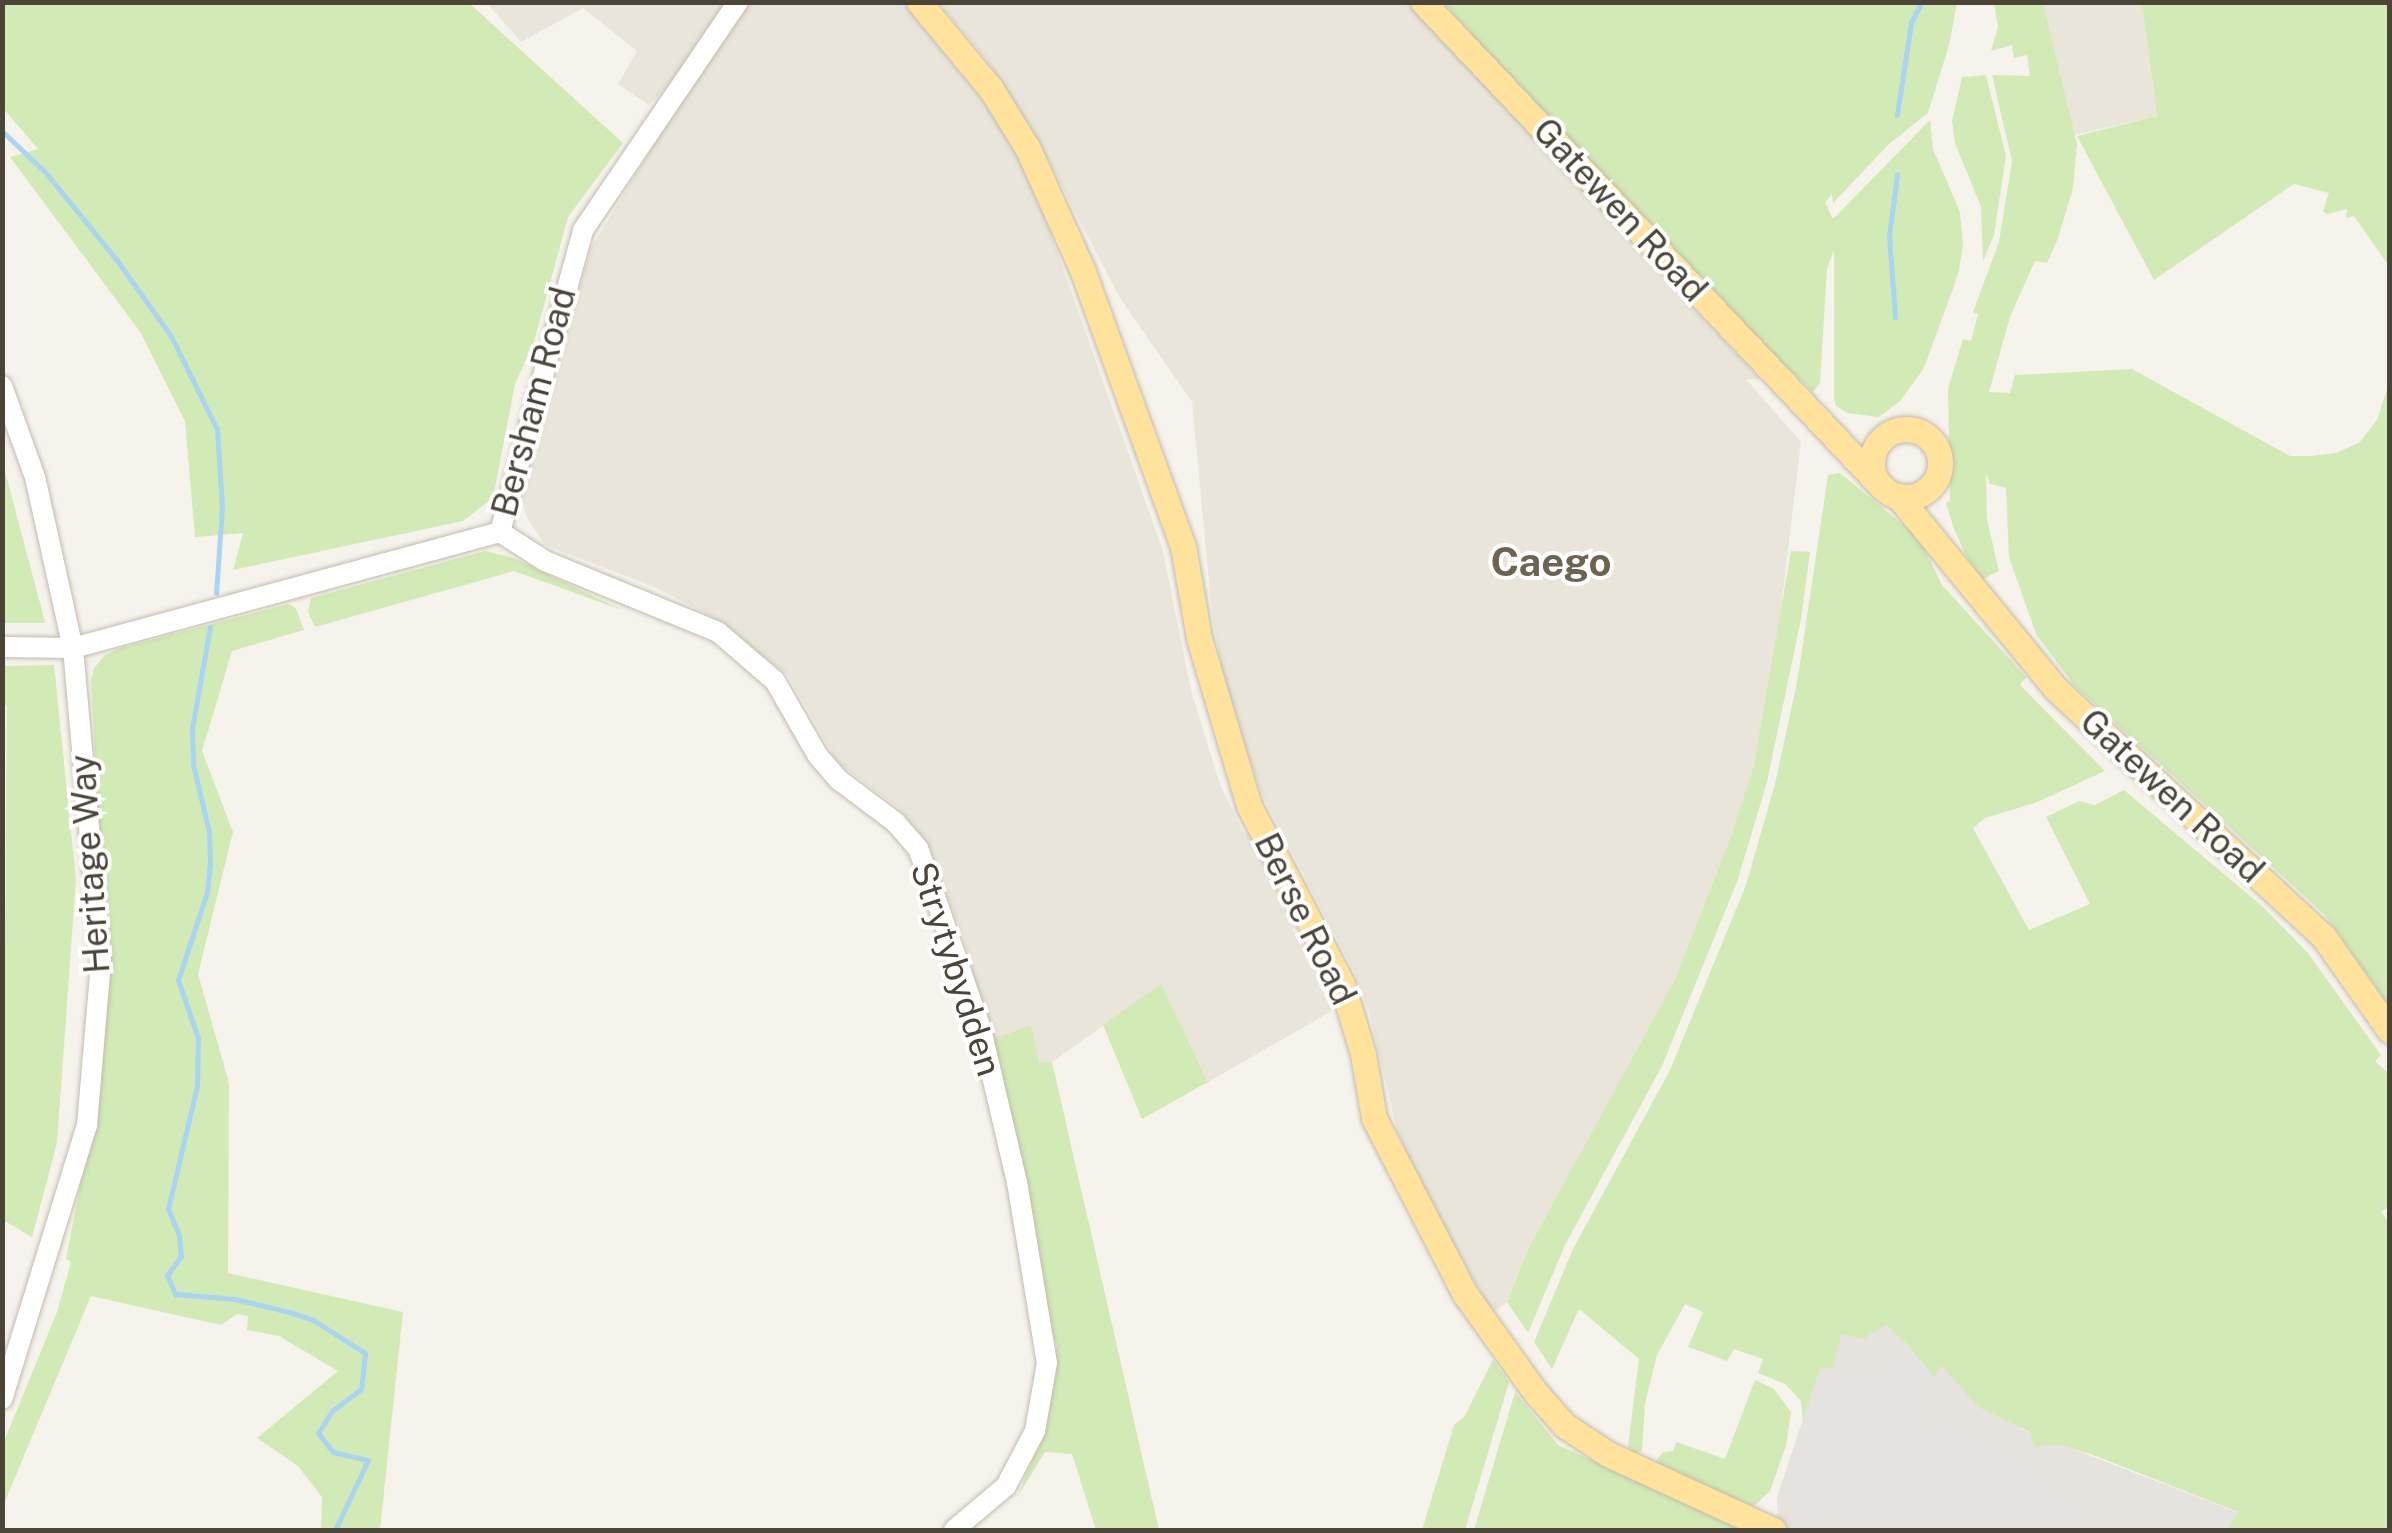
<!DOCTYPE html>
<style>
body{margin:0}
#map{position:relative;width:2392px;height:1533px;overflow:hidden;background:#f6f3ec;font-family:"Public Sans",sans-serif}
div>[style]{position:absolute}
.residential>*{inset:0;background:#eae5da}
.industrial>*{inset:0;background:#e6e2dd}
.green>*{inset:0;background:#d2eab5}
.parking>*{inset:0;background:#e5e3e0}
.stream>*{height:5px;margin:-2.5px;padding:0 2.5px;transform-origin:2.5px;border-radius:2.5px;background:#a9d4f2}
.roads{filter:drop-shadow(0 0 2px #c2bbae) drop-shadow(0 0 2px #c2bbae)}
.minor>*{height:20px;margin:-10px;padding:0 10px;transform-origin:10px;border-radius:10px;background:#fff}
.major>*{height:25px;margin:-12.5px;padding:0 12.5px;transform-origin:12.5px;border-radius:12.5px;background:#ffe39c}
.major>.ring{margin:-12.5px;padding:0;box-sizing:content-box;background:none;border:25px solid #ffe39c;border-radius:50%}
span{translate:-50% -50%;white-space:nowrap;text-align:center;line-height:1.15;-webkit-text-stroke:8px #fff;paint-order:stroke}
.street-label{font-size:35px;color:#4b4439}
.quarter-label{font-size:40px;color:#6e6250;font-weight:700}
.frame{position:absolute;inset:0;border:5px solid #4b4439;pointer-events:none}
</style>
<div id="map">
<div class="residential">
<div style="clip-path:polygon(487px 3px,726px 3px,674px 80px,649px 105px,618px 84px,637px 51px,583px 8px,521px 42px)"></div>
<div style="clip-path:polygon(749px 3px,903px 3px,987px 106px,1018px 157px,1048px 226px,1163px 551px,1191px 690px,1219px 782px,1243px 832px,1256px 837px,1297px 916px,1293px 931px,1312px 949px,1332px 1011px,1208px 1082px,1161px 985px,1052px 1062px,1039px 1064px,991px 1040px,963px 936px,928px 846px,899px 808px,838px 763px,788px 675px,709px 615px,654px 587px,545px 545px,527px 518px,522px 501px,591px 248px,670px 118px)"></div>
<div style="clip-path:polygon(939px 3px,1408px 3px,1760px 379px,1746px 379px,1801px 442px,1776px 650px,1754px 765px,1728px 844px,1676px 980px,1650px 1031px,1529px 1246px,1507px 1302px,1493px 1313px,1421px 1189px,1397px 1130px,1369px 1011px,1354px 971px,1262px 794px,1246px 751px,1223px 674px,1212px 614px,1192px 402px,1120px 298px,1043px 150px,987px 60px)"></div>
<div style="clip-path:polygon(2034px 3px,2142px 3px,2157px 116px,2061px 138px)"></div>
</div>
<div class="industrial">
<div style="clip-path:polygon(1862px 1245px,2021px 1429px,2252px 1518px,2245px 1530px,1790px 1530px,1778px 1522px,1777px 1497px)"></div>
</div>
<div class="green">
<div style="clip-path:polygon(1808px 2px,1957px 3px,1949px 45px,1928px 113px,1889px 144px,1833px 203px,1832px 194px,1825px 202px,1833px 219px,1930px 120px,1933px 149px,1960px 212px,1963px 245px,1958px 275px,1924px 368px,1900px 401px,1879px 417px,1848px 413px,1836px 406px,1834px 399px,1834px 250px,1827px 269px,1820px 383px,1813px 392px,1749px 332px,1578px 152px,1443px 3px)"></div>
<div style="clip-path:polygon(2px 3px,469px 3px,623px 143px,568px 217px,534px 342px,515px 384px,493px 498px,463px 521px,233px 570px,243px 533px,195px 537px,185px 421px,141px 333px,10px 157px,38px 149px,3px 108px)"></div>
<div style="clip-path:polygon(1994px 3px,2043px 3px,2077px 144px,2073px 188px,2058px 238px,2047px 263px,2035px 261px,2010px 317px,1989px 392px,2010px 393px,2015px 375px,2132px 369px,2290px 456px,2310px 456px,2336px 453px,2360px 442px,2377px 420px,2389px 383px,2389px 1006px,2325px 915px,2074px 685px,2036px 634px,2009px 557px,2006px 488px,1990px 484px,1986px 473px,1987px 519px,1999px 571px,1983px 579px,1968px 560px,1954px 529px,1946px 503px,1950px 501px,1948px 389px,1963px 339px,1971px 341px,1978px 314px,1973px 312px,1999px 242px,2012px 161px,1992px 75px,2030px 76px,2027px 55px,2014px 58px,2012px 45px,1991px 51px,1998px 27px)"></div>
<div style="clip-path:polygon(2142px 3px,2389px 3px,2389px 266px,2354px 216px,2346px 218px,2347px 209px,2327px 214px,2323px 211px,2329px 193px,2294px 184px,2154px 280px,2077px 136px,2157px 116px)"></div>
<div style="clip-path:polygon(1986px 75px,2006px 156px,1994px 235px,1983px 261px,1981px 207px,1955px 143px,1952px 121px,1962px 77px)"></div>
<div style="clip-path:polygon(2px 460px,45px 622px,44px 623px,3px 623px)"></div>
<div style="clip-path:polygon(1840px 473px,1919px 538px,1942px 585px,2026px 677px,2020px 685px,2105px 771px,2035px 803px,1985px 818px,1973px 828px,2029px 930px,2090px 904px,2046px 817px,2079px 801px,2095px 805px,2124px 790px,2262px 906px,2308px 953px,2381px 1055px,2375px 1061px,2390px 1075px,2389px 1206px,2381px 1212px,2390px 1223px,2389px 1530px,2228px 1530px,2238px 1512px,2093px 1455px,2058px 1444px,2035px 1447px,2030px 1432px,1978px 1407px,1941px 1365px,1934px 1377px,1887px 1324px,1863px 1339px,1841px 1334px,1833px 1368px,1820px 1369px,1803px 1421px,1801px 1401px,1785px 1384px,1758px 1373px,1763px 1359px,1734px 1349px,1727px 1361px,1688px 1347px,1703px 1312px,1685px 1304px,1657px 1355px,1645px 1404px,1642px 1451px,1634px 1453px,1628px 1446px,1639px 1359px,1579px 1309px,1552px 1369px,1534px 1342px,1573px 1249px,1670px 1070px,1746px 885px,1775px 784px,1798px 677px,1828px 475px)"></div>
<div style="clip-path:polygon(485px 551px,514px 558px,622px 610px,514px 571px,315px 627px,308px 612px,311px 598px)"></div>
<div style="clip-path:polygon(1791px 551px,1810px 552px,1801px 619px,1767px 782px,1737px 882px,1662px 1066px,1565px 1245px,1528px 1333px,1507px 1302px,1529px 1247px,1675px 980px,1728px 844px,1754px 765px)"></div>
<div style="clip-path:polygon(288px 604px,296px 608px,304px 630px,232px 651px,202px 751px,233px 832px,198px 974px,229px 1083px,228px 1273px,403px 1312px,380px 1530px,321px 1530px,322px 1497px,298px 1466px,257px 1438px,338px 1371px,279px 1336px,247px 1330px,248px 1316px,237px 1314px,221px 1325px,91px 1296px,3px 1506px,3px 1444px,57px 1312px,71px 1262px,66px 1259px,92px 1125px,106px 950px,91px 680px,94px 668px,105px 655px,120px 648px)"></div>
<div style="clip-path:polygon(54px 665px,76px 879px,57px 1143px,32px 1237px,3px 1220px,7px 706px,3px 702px,2px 666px)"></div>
<div style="clip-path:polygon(1161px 984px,1208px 1082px,1142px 1119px,1103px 1025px)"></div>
<div style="clip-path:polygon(1031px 1025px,1039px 1063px,1052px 1062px,1159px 1530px,1096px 1530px,1072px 1454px,1045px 1452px,1018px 1496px,1037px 1447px,1057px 1345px,1045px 1317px,991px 1040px)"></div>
<div style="clip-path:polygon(1493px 1360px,1509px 1382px,1465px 1530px,1422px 1530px,1454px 1425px,1464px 1417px)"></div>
<div style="clip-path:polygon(1755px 1380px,1774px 1389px,1791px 1412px,1786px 1446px,1770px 1491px,1754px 1506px,1692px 1484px,1655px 1462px,1663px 1452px,1673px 1451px,1676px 1442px,1725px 1459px)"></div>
<div style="clip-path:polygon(1515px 1392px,1558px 1445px,1749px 1530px,1474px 1530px)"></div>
</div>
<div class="parking">
<div style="clip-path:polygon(1904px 1340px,1934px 1377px,1922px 1388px,1927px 1394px,1912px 1408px,1934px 1434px,1946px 1423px,1990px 1443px,2022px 1462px,2020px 1469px,2034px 1474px,2032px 1484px,2087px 1506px,2074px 1530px,1871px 1530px,1841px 1519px,1847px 1500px,1837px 1505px,1828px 1525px,1787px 1508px,1785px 1492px,1826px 1374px,1881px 1376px)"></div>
</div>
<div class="stream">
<div style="left:1897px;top:115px;width:94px;rotate:-81.4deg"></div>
<div style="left:1911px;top:22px;width:21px;rotate:-61deg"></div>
<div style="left:2px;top:131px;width:61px;rotate:43.7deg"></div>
<div style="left:46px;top:173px;width:111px;rotate:50.9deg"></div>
<div style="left:116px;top:259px;width:95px;rotate:54.5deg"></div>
<div style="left:171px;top:336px;width:104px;rotate:63.7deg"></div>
<div style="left:217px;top:429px;width:77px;rotate:86.3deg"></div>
<div style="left:222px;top:506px;width:87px;rotate:93.9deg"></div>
<div style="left:1895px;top:317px;width:81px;rotate:-94.2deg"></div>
<div style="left:1889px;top:236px;width:62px;rotate:-82.5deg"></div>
<div style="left:210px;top:627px;width:103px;rotate:100.1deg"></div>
<div style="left:192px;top:728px;width:36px;rotate:88deg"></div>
<div style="left:193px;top:764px;width:70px;rotate:76.8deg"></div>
<div style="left:209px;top:832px;width:31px;rotate:88deg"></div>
<div style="left:210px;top:863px;width:29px;rotate:96deg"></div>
<div style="left:207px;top:892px;width:93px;rotate:108.2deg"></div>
<div style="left:178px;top:980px;width:61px;rotate:71deg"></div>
<div style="left:198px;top:1038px;width:48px;rotate:91.2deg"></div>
<div style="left:197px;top:1086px;width:126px;rotate:103.3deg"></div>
<div style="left:168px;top:1209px;width:28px;rotate:67deg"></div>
<div style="left:179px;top:1235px;width:21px;rotate:85deg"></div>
<div style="left:181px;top:1256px;width:24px;rotate:126deg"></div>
<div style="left:167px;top:1275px;width:21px;rotate:67deg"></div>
<div style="left:175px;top:1294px;width:60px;rotate:4.8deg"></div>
<div style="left:235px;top:1299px;width:56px;rotate:13.5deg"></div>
<div style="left:289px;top:1312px;width:25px;rotate:18deg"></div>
<div style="left:313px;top:1320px;width:62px;rotate:32.4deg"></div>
<div style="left:365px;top:1353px;width:36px;rotate:96deg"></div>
<div style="left:361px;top:1389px;width:36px;rotate:143deg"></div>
<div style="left:332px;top:1411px;width:26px;rotate:122deg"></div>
<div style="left:318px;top:1433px;width:24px;rotate:52deg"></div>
<div style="left:333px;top:1452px;width:36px;rotate:13deg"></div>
<div style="left:368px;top:1460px;width:77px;rotate:115.2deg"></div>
</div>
<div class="roads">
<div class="minor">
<div style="left:2px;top:386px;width:97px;rotate:70.1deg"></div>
<div style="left:35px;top:477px;width:175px;rotate:77.5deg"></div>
<div style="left:73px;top:648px;width:315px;rotate:84.9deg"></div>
<div style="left:101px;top:962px;width:164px;rotate:94.9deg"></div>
<div style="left:87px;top:1125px;width:287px;rotate:107.2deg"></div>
<div style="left:500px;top:532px;width:54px;rotate:32.8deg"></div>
<div style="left:545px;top:561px;width:187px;rotate:22.3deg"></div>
<div style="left:718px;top:632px;width:75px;rotate:40.7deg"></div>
<div style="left:775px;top:681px;width:86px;rotate:60.2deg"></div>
<div style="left:818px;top:756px;width:32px;rotate:49deg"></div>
<div style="left:839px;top:780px;width:70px;rotate:36.9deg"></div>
<div style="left:895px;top:822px;width:35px;rotate:49deg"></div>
<div style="left:918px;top:848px;width:192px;rotate:70.8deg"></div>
<div style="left:981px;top:1029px;width:157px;rotate:76.8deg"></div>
<div style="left:1017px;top:1182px;width:183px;rotate:80.6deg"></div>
<div style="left:1047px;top:1363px;width:69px;rotate:100deg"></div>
<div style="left:1035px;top:1431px;width:62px;rotate:117.8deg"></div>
<div style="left:1006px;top:1486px;width:68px;rotate:139.8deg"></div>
<div style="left:500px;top:532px;width:313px;rotate:-74.6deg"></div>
<div style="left:583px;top:230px;width:276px;rotate:-55.8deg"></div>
<div style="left:2px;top:647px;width:71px;rotate:0.8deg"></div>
<div style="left:73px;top:648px;width:442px;rotate:-15.2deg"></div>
</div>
<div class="major">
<div style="left:919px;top:2px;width:113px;rotate:50.4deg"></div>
<div style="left:991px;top:89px;width:70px;rotate:58.3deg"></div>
<div style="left:1028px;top:149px;width:132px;rotate:65.8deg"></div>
<div style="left:1082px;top:269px;width:295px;rotate:70deg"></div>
<div style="left:1183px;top:546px;width:93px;rotate:80.1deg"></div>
<div style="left:1199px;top:638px;width:175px;rotate:73.4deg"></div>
<div style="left:1249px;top:806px;width:201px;rotate:62.4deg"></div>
<div style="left:1342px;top:984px;width:73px;rotate:73.3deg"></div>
<div style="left:1363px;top:1054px;width:65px;rotate:80.2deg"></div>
<div style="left:1374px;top:1118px;width:198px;rotate:62.7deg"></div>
<div style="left:1465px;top:1294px;width:122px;rotate:54.4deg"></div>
<div style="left:1536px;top:1393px;width:43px;rotate:48.8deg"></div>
<div style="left:1564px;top:1425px;width:53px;rotate:33.4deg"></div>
<div style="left:1608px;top:1454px;width:182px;rotate:24.7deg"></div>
<div style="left:1423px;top:2px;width:668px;rotate:46.58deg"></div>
<div class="ring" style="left:1872px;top:429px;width:43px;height:43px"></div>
<div style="left:1898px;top:496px;width:249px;rotate:50.7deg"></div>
<div style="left:2056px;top:689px;width:364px;rotate:42.8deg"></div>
<div style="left:2323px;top:936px;width:116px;rotate:54.8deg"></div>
</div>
</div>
<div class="street-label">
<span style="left:1620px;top:210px;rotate:47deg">Gatewen Road</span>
<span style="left:534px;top:402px;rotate:-75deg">Bersham Road</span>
<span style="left:2172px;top:796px;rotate:43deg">Gatewen Road</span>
<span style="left:90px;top:864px;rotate:-94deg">Heritage Way</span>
<span style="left:1305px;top:919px;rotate:64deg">Berse Road</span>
<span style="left:956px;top:969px;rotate:72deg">Strytybydden</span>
</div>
<div class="quarter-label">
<span style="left:1551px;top:562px">Caego</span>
</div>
<div class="frame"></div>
</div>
